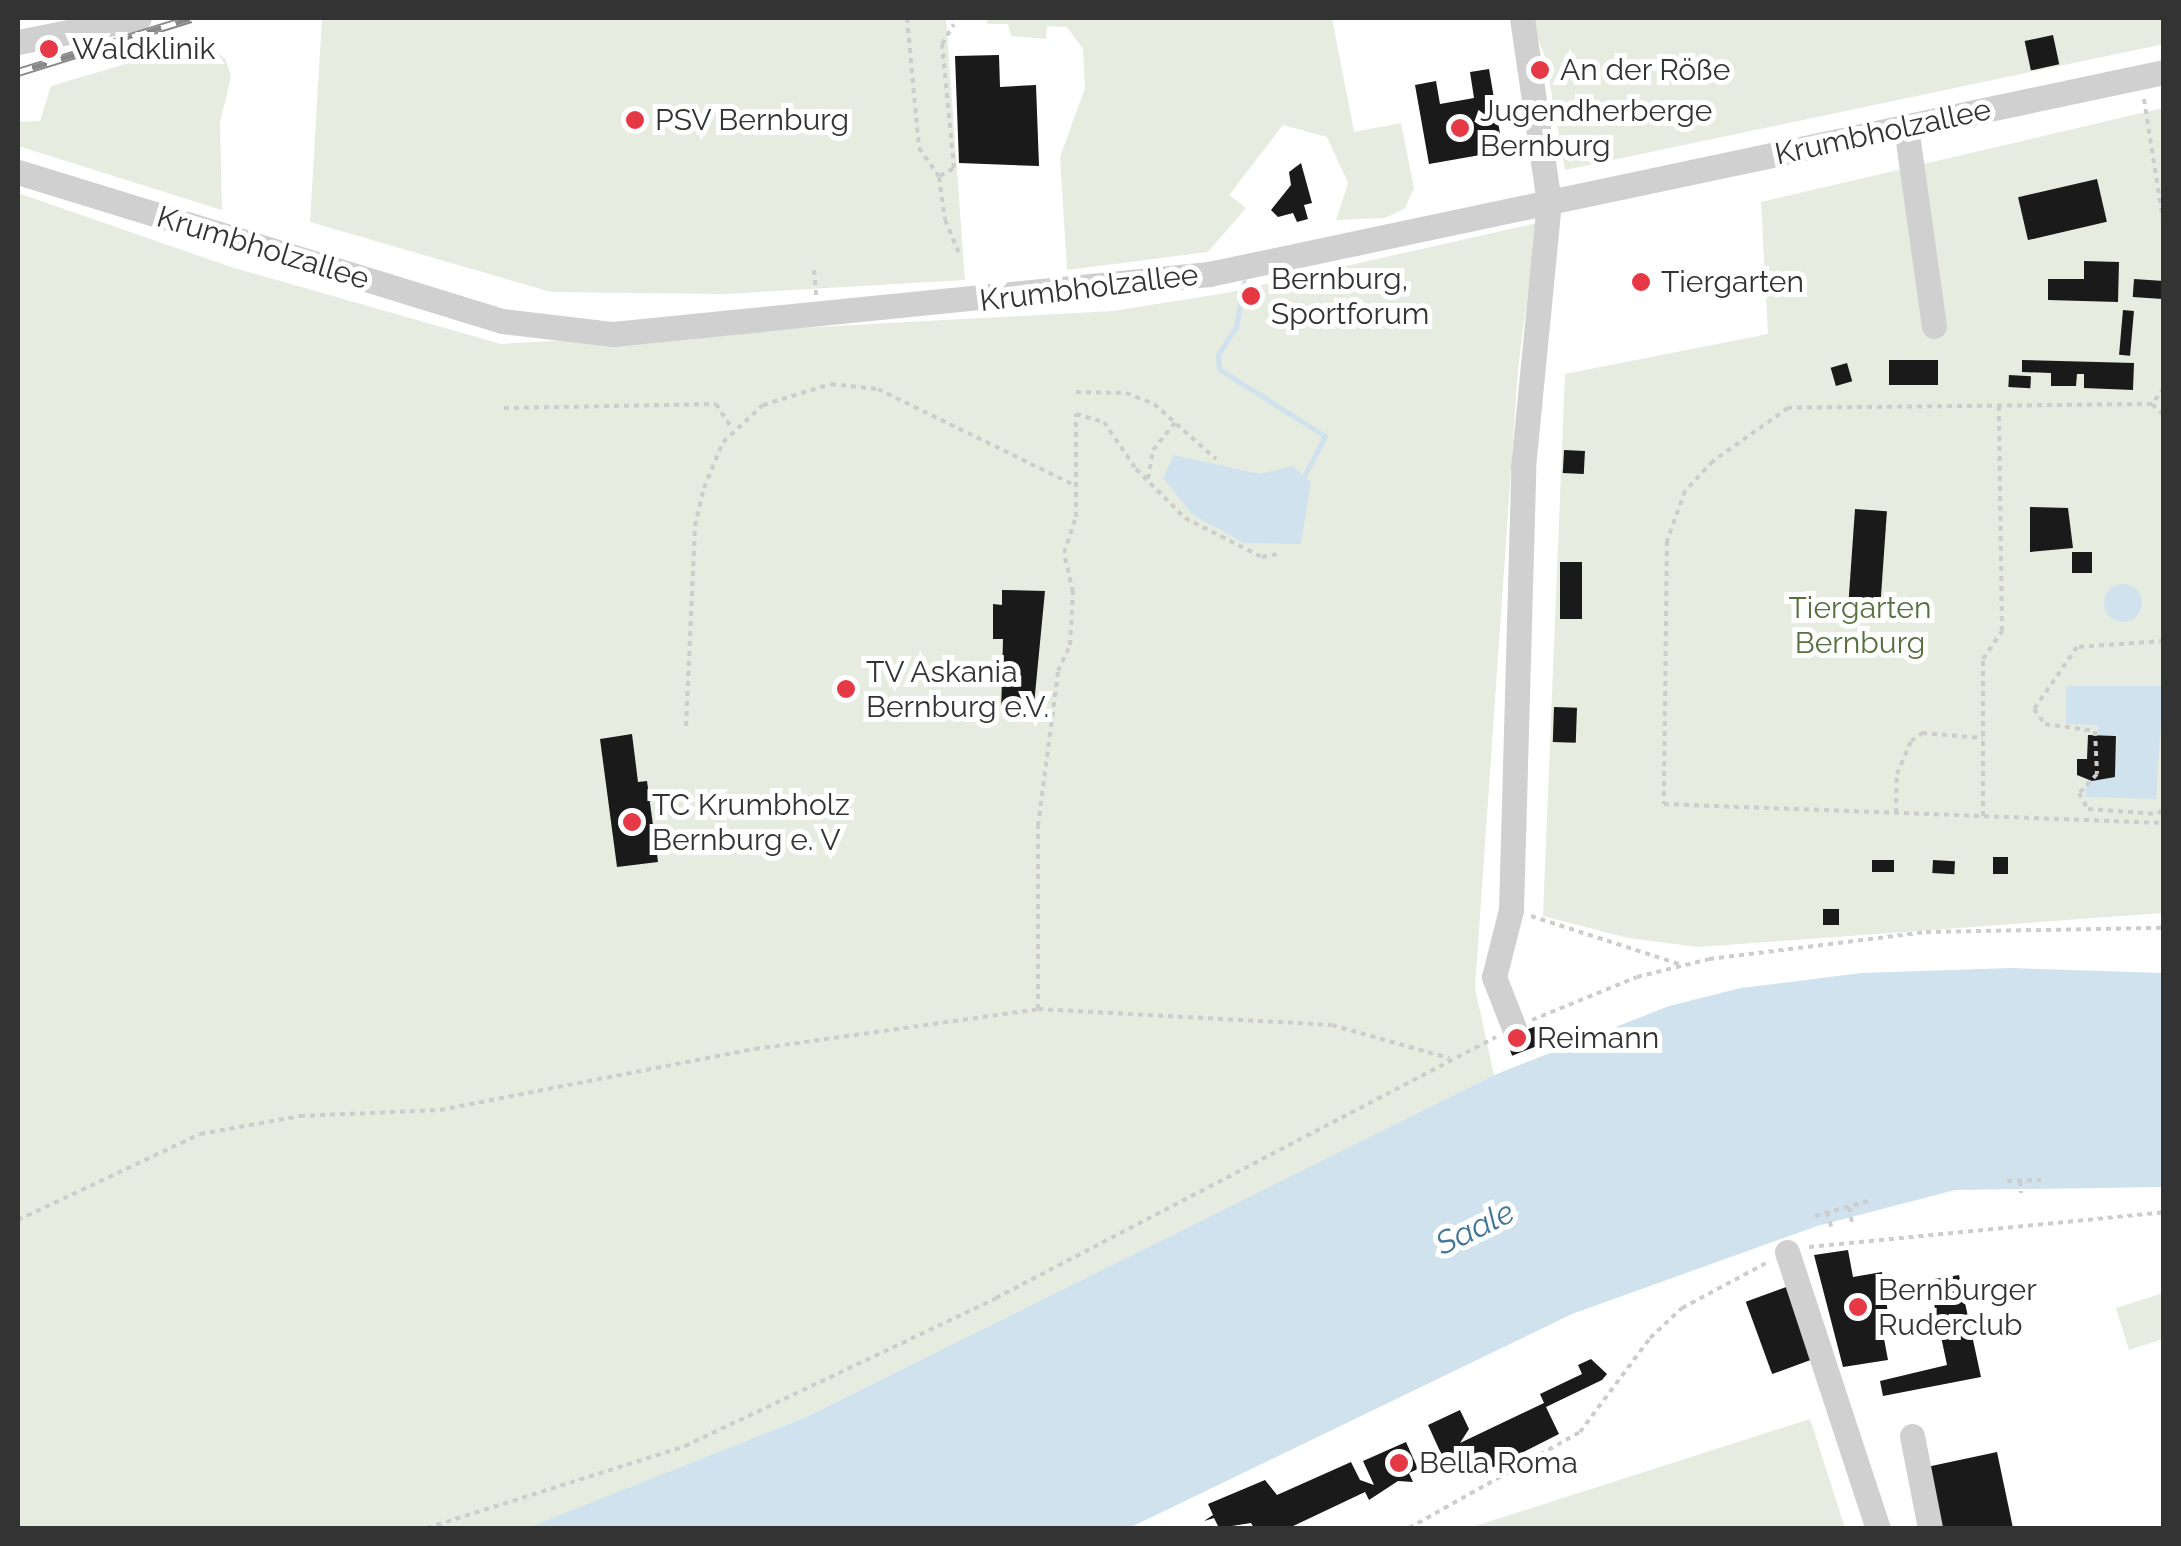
<!DOCTYPE html>
<meta charset="utf-8">
<style>
body{margin:0}
#map{position:relative;width:2181px;height:1546px;overflow:hidden;background:#fff;font-family:Raleway,sans-serif}
div>[style]{position:absolute}
.green>*{inset:0;background:#e6ecdf}
.water>*{inset:0;background:#cfe2ee}
.round{border-radius:50%}
.stream>*{height:5px;margin:-2.5px;padding:0 2.5px;transform-origin:2.5px;border-radius:2.5px;background:#cfe2ee}
.building>*{inset:0;background:#1a1a1a;transform-origin:0 0}
.path>*{height:4px;margin-top:-2px;transform-origin:0;background:repeating-linear-gradient(90deg,#cdcdcd 0 5px,transparent 0 10px)}
.minor>*{height:25px;margin:-12.5px;padding:0 12.5px;transform-origin:12.5px;border-radius:12.5px;background:#d0d0d0}
.rail>*{height:9px;margin-top:-4.5px;transform-origin:0;background:repeating-linear-gradient(90deg,#fff 0 15px,#888 0 30px);box-sizing:border-box;border-block:2px solid #888}
.dots>*{width:28px;height:28px;translate:-50% -50%;box-sizing:border-box;border:5px solid #fff;border-radius:50%}
span{translate:-50% -50%;white-space:nowrap;text-align:center;line-height:1.15;-webkit-text-stroke:10px #fff;paint-order:stroke}
.poi-label{font-size:30px;color:#333}
.left{translate:0 -50%;text-align:left}
.street-label{font-size:30px;color:#333}
.park-label{font-size:30px;color:#56703f}
.water-label{font-size:32px;color:#3f7597;font-style:italic}
.frame{position:absolute;inset:0;border:20px solid #333;pointer-events:none}
</style>
<div id="map">
<div class="green">
<div style="clip-path:polygon(322px 18px,946px 18px,965px 280px,725px 294px,551px 292px,310px 222px)"></div>
<div style="clip-path:polygon(985px 18px,1332px 18px,1354px 132px,1401px 123px,1414px 188px,1405px 208px,1385px 218px,1336px 220px,1348px 183px,1327px 137px,1283px 125px,1229px 195px,1246px 208px,1208px 252px,1067px 270px,1060px 157px,1085px 88px,1083px 49px,1067px 27px,1047px 26px,1046px 39px,1011px 36px,1008px 24px,988px 24px)"></div>
<div style="clip-path:polygon(1530px 18px,2163px 18px,2164px 44px,1565px 170px,1545px 57px)"></div>
<div style="clip-path:polygon(187px 46px,211px 47px,226px 60px,231px 77px,220px 123px,222px 210px,18px 146px,18px 122px,40px 121px,51px 86px)"></div>
<div style="clip-path:polygon(2163px 108px,2163px 913px,1698px 947px,1628px 938px,1543px 916px,1565px 374px,1768px 334px,1761px 202px)"></div>
<div style="clip-path:polygon(18px 193px,231px 267px,501px 344px,1113px 311px,1226px 293px,1537px 223px,1518px 369px,1475px 988px,1494px 1075px,806px 1417px,528px 1528px,18px 1528px)"></div>
<div style="clip-path:polygon(2163px 1293px,2163px 1339px,2129px 1350px,2116px 1308px)"></div>
<div style="clip-path:polygon(1810px 1419px,1845px 1528px,1469px 1528px)"></div>
</div>
<div class="water">
<div style="clip-path:polygon(1174px 455px,1260px 474px,1293px 466px,1311px 482px,1301px 544px,1244px 543px,1193px 515px,1163px 478px)"></div>
<div class="round" style="left:2104px;top:584px;width:38px;height:38px"></div>
<div style="clip-path:polygon(2066px 686px,2163px 686px,2156px 799px,2085px 797px,2086px 781px,2116px 777px,2117px 735px,2098px 735px,2097px 725px,2066px 724px)"></div>
<div style="clip-path:polygon(2011px 968px,2163px 973px,2163px 1187px,1955px 1190px,1817px 1226px,1572px 1314px,1129px 1528px,527px 1528px,806px 1417px,1494px 1075px,1669px 1006px,1741px 988px,1861px 973px)"></div>
</div>
<div class="stream">
<div style="left:1244px;top:282px;width:46px;rotate:100.1deg"></div>
<div style="left:1236px;top:327px;width:33px;rotate:123deg"></div>
<div style="left:1218px;top:355px;width:14px;rotate:86deg"></div>
<div style="left:1219px;top:369px;width:125px;rotate:32.3deg"></div>
<div style="left:1325px;top:436px;width:52px;rotate:117.6deg"></div>
</div>
<div class="building">
<div style="left:2053px;top:35px;width:30px;height:29px;rotate:78deg"></div>
<div style="clip-path:polygon(999px 55px,1000px 87px,1036px 85px,1039px 166px,959px 163px,955px 56px)"></div>
<div style="clip-path:polygon(1489px 69px,1503px 151px,1429px 164px,1415px 85px,1436px 81px,1440px 104px,1474px 98px,1470px 72px)"></div>
<div style="clip-path:polygon(1301px 163px,1312px 203px,1304px 205px,1308px 219px,1297px 222px,1293px 213px,1278px 217px,1271px 210px,1291px 185px,1289px 172px)"></div>
<div style="left:2097px;top:179px;width:44px;height:81px;rotate:77deg"></div>
<div style="clip-path:polygon(2084px 261px,2119px 262px,2118px 302px,2048px 300px,2048px 279px,2084px 279px)"></div>
<div style="left:2134px;top:279px;width:30px;height:18px;rotate:4deg"></div>
<div style="left:2123px;top:310px;width:11px;height:45px;rotate:5deg"></div>
<div style="left:1889px;top:360px;width:49px;height:25px"></div>
<div style="clip-path:polygon(2022px 360px,2134px 363px,2133px 390px,2084px 388px,2084px 374px,2077px 374px,2076px 386px,2051px 386px,2051px 373px,2022px 372px)"></div>
<div style="left:1847px;top:363px;width:19px;height:17px;rotate:74deg"></div>
<div style="left:2009px;top:375px;width:22px;height:12px;rotate:3deg"></div>
<div style="left:1564px;top:450px;width:21px;height:23px;rotate:3deg"></div>
<div style="clip-path:polygon(2030px 507px,2068px 508px,2073px 548px,2030px 552px)"></div>
<div style="left:1855px;top:509px;width:32px;height:98px;rotate:4deg"></div>
<div style="left:2072px;top:552px;width:20px;height:21px"></div>
<div style="left:1560px;top:562px;width:22px;height:57px"></div>
<div style="clip-path:polygon(1002px 590px,1045px 591px,1033px 715px,1001px 714px,1003px 639px,993px 639px,993px 604px,1002px 605px)"></div>
<div style="left:1554px;top:707px;width:23px;height:35px;rotate:2deg"></div>
<div style="clip-path:polygon(632px 734px,638px 782px,647px 781px,658px 862px,617px 867px,600px 739px)"></div>
<div style="clip-path:polygon(2088px 735px,2116px 736px,2115px 777px,2092px 781px,2077px 775px,2077px 759px,2087px 759px)"></div>
<div style="left:1993px;top:857px;width:15px;height:17px"></div>
<div style="left:1872px;top:860px;width:22px;height:12px"></div>
<div style="left:1933px;top:860px;width:22px;height:13px;rotate:3deg"></div>
<div style="left:1823px;top:909px;width:16px;height:16px"></div>
<div style="left:1539px;top:1025px;width:19px;height:36px;rotate:69deg"></div>
<div style="clip-path:polygon(1848px 1250px,1853px 1277px,1882px 1272px,1890px 1327px,1882px 1328px,1888px 1360px,1843px 1367px,1814px 1255px)"></div>
<div style="clip-path:polygon(1959px 1275px,1981px 1377px,1883px 1396px,1880px 1381px,1947px 1365px,1929px 1280px)"></div>
<div style="left:1789px;top:1286px;width:77px;height:46px;rotate:70deg"></div>
<div style="clip-path:polygon(1591px 1359px,1607px 1374px,1602px 1380px,1546px 1407px,1559px 1434px,1474px 1477px,1468px 1462px,1449px 1471px,1428px 1425px,1460px 1410px,1469px 1429px,1460px 1443px,1544px 1403px,1540px 1394px,1582px 1374px,1578px 1365px)"></div>
<div style="clip-path:polygon(1406px 1442px,1418px 1469px,1409px 1473px,1413px 1482px,1398px 1481px,1369px 1500px,1365px 1492px,1289px 1528px,1254px 1528px,1251px 1523px,1219px 1528px,1214px 1518px,1204px 1521px,1213px 1515px,1208px 1504px,1265px 1480px,1277px 1495px,1351px 1462px,1360px 1480px,1374px 1485px,1363px 1461px)"></div>
<div style="clip-path:polygon(1997px 1452px,2013px 1528px,1935px 1528px,1922px 1468px)"></div>
</div>
<div class="path">
<div style="left:907px;top:18px;width:131px;rotate:84.7deg"></div>
<div style="left:919px;top:148px;width:35px;rotate:55deg"></div>
<div style="left:939px;top:177px;width:43px;rotate:82.1deg"></div>
<div style="left:945px;top:220px;width:39px;rotate:67deg"></div>
<div style="left:2144px;top:99px;width:129px;rotate:81.1deg"></div>
<div style="left:940px;top:176px;width:16px;rotate:-30deg"></div>
<div style="left:954px;top:168px;width:125px;rotate:-95.5deg"></div>
<div style="left:942px;top:44px;width:23px;rotate:-59deg"></div>
<div style="left:814px;top:270px;width:25px;rotate:85deg"></div>
<div style="left:2164px;top:388px;width:20px;rotate:127deg"></div>
<div style="left:2152px;top:404px;width:16px;rotate:43deg"></div>
<div style="left:1076px;top:392px;width:50px;rotate:1.1deg"></div>
<div style="left:1126px;top:393px;width:30px;rotate:21deg"></div>
<div style="left:1154px;top:404px;width:83px;rotate:41.6deg"></div>
<div style="left:2152px;top:404px;width:364px;rotate:179.4deg"></div>
<div style="left:1788px;top:408px;width:92px;rotate:144.8deg"></div>
<div style="left:1713px;top:461px;width:41px;rotate:133deg"></div>
<div style="left:1685px;top:491px;width:53px;rotate:109.8deg"></div>
<div style="left:1667px;top:541px;width:263px;rotate:90.7deg"></div>
<div style="left:1664px;top:804px;width:500px;rotate:2.18deg"></div>
<div style="left:504px;top:408px;width:212px;rotate:-1.1deg"></div>
<div style="left:716px;top:404px;width:27px;rotate:57deg"></div>
<div style="left:1148px;top:479px;width:29px;rotate:-80deg"></div>
<div style="left:1153px;top:450px;width:35px;rotate:-51deg"></div>
<div style="left:2164px;top:641px;width:87px;rotate:176.1deg"></div>
<div style="left:2077px;top:647px;width:75px;rotate:124.7deg"></div>
<div style="left:2034px;top:709px;width:19px;rotate:54deg"></div>
<div style="left:2045px;top:724px;width:50px;rotate:8deg"></div>
<div style="left:2095px;top:731px;width:43px;rotate:87.3deg"></div>
<div style="left:2097px;top:774px;width:26px;rotate:133deg"></div>
<div style="left:2079px;top:793px;width:18px;rotate:61deg"></div>
<div style="left:2088px;top:809px;width:70px;rotate:4.1deg"></div>
<div style="left:2158px;top:814px;width:9px;rotate:-49deg"></div>
<div style="left:686px;top:726px;width:200px;rotate:-87.4deg"></div>
<div style="left:695px;top:526px;width:39px;rotate:-77deg"></div>
<div style="left:704px;top:488px;width:50px;rotate:-67.6deg"></div>
<div style="left:723px;top:442px;width:54px;rotate:-42.8deg"></div>
<div style="left:763px;top:405px;width:71px;rotate:-17.2deg"></div>
<div style="left:831px;top:384px;width:47px;rotate:6.1deg"></div>
<div style="left:878px;top:389px;width:220px;rotate:26.1deg"></div>
<div style="left:1896px;top:813px;width:39px;rotate:-89deg"></div>
<div style="left:1897px;top:774px;width:36px;rotate:-67deg"></div>
<div style="left:1911px;top:741px;width:14px;rotate:-36deg"></div>
<div style="left:1922px;top:733px;width:61px;rotate:4.7deg"></div>
<div style="left:1983px;top:816px;width:157px;rotate:-90deg"></div>
<div style="left:1983px;top:659px;width:34px;rotate:-56deg"></div>
<div style="left:2002px;top:631px;width:224px;rotate:-90.8deg"></div>
<div style="left:1531px;top:916px;width:156px;rotate:18deg"></div>
<div style="left:1038px;top:1009px;width:183px;rotate:-90deg"></div>
<div style="left:1038px;top:826px;width:156px;rotate:-82.6deg"></div>
<div style="left:1058px;top:671px;width:29px;rotate:-65deg"></div>
<div style="left:1070px;top:645px;width:53px;rotate:-86.8deg"></div>
<div style="left:1073px;top:592px;width:40px;rotate:-103deg"></div>
<div style="left:1064px;top:553px;width:38px;rotate:-72deg"></div>
<div style="left:1076px;top:517px;width:103px;rotate:-90deg"></div>
<div style="left:1076px;top:414px;width:29px;rotate:16deg"></div>
<div style="left:1104px;top:422px;width:57px;rotate:55.8deg"></div>
<div style="left:1136px;top:469px;width:69px;rotate:45deg"></div>
<div style="left:1185px;top:518px;width:86px;rotate:26.9deg"></div>
<div style="left:1262px;top:557px;width:17px;rotate:-10deg"></div>
<div style="left:1532px;top:1020px;width:113px;rotate:-22.3deg"></div>
<div style="left:1637px;top:977px;width:74px;rotate:-14deg"></div>
<div style="left:1709px;top:959px;width:219px;rotate:-7.1deg"></div>
<div style="left:1926px;top:932px;width:238px;rotate:-1deg"></div>
<div style="left:2007px;top:1181px;width:34px;rotate:-2deg"></div>
<div style="left:2020px;top:1181px;width:12px;rotate:85deg"></div>
<div style="left:1849px;top:1207px;width:16px;rotate:79deg"></div>
<div style="left:1827px;top:1212px;width:19px;rotate:74deg"></div>
<div style="left:1815px;top:1216px;width:55px;rotate:-15.8deg"></div>
<div style="left:18px;top:1220px;width:201px;rotate:-25.3deg"></div>
<div style="left:200px;top:1134px;width:102px;rotate:-10.2deg"></div>
<div style="left:300px;top:1116px;width:140px;rotate:-2.5deg"></div>
<div style="left:440px;top:1110px;width:321px;rotate:-11deg"></div>
<div style="left:755px;top:1049px;width:286px;rotate:-8deg"></div>
<div style="left:1038px;top:1009px;width:294px;rotate:3.1deg"></div>
<div style="left:1332px;top:1025px;width:122px;rotate:15.8deg"></div>
<div style="left:1809px;top:1247px;width:357px;rotate:-5.6deg"></div>
<div style="left:427px;top:1528px;width:271px;rotate:-17.6deg"></div>
<div style="left:685px;top:1446px;width:344px;rotate:-25.4deg"></div>
<div style="left:996px;top:1298px;width:564px;rotate:-27.56deg"></div>
<div style="left:1409px;top:1528px;width:196px;rotate:-29.3deg"></div>
<div style="left:1580px;top:1432px;width:117px;rotate:-53.3deg"></div>
<div style="left:1650px;top:1338px;width:44px;rotate:-43.2deg"></div>
<div style="left:1682px;top:1308px;width:98px;rotate:-28.1deg"></div>
</div>
<div class="minor">
<div style="left:18px;top:42px;width:123px;rotate:-11.2deg"></div>
<div style="left:1906px;top:127px;width:201px;rotate:82deg"></div>
<div style="left:18px;top:172px;width:506px;rotate:17.11deg"></div>
<div style="left:502px;top:321px;width:112px;rotate:6.7deg"></div>
<div style="left:613px;top:334px;width:599px;rotate:-5.75deg"></div>
<div style="left:1209px;top:274px;width:976px;rotate:-11.94deg"></div>
<div style="left:1514px;top:1028px;width:55px;rotate:-111.4deg"></div>
<div style="left:1494px;top:977px;width:69px;rotate:-75.8deg"></div>
<div style="left:1511px;top:910px;width:443px;rotate:-88.4deg"></div>
<div style="left:1523px;top:467px;width:265px;rotate:-84.4deg"></div>
<div style="left:1549px;top:203px;width:187px;rotate:-98.3deg"></div>
<div style="left:1787px;top:1252px;width:291px;rotate:71.8deg"></div>
<div style="left:1912px;top:1436px;width:94px;rotate:78.9deg"></div>
</div>
<div class="rail">
<div style="left:18px;top:72px;width:181px;rotate:-17.3deg"></div>
</div>
<div class="dots">
<div style="left:49px;top:49px;background:#e63946"></div>
<div style="left:1540px;top:70px;background:#e63946"></div>
<div style="left:635px;top:120px;background:#e63946"></div>
<div style="left:1460px;top:128px;background:#e63946"></div>
<div style="left:1641px;top:282px;background:#e63946"></div>
<div style="left:1251px;top:296px;background:#e63946"></div>
<div style="left:846px;top:689px;background:#e63946"></div>
<div style="left:632px;top:822px;background:#e63946"></div>
<div style="left:1517px;top:1038px;background:#e63946"></div>
<div style="left:1858px;top:1307px;background:#e63946"></div>
<div style="left:1399px;top:1463px;background:#e63946"></div>
</div>
<div class="poi-label">
<span class="left" style="left:72px;top:49px">Waldklinik</span>
<span class="left" style="left:1560px;top:70px">An der Röße</span>
<span class="left" style="left:1480px;top:128px">Jugendherberge<br>Bernburg</span>
<span class="left" style="left:655px;top:120px">PSV Bernburg</span>
<span class="left" style="left:1271px;top:296px">Bernburg,<br>Sportforum</span>
<span class="left" style="left:1661px;top:282px">Tiergarten</span>
<span class="left" style="left:866px;top:689px">TV Askania<br>Bernburg e.V.</span>
<span class="left" style="left:652px;top:822px">TC Krumbholz<br>Bernburg e. V</span>
<span class="left" style="left:1537px;top:1038px">Reimann</span>
<span class="left" style="left:1878px;top:1307px">Bernburger<br>Ruderclub</span>
<span class="left" style="left:1419px;top:1463px">Bella Roma</span>
</div>
<div class="street-label">
<span style="left:1883px;top:132px;rotate:-12deg">Krumbholzallee</span>
<span style="left:263px;top:248px;rotate:17deg">Krumbholzallee</span>
<span style="left:1089px;top:288px;rotate:-7deg">Krumbholzallee</span>
</div>
<div class="park-label">
<span style="left:1860px;top:625px">Tiergarten<br>Bernburg</span>
</div>
<div class="water-label">
<span style="left:1475px;top:1228px;rotate:-26deg">Saale</span>
</div>
<div class="frame"></div>
</div>
